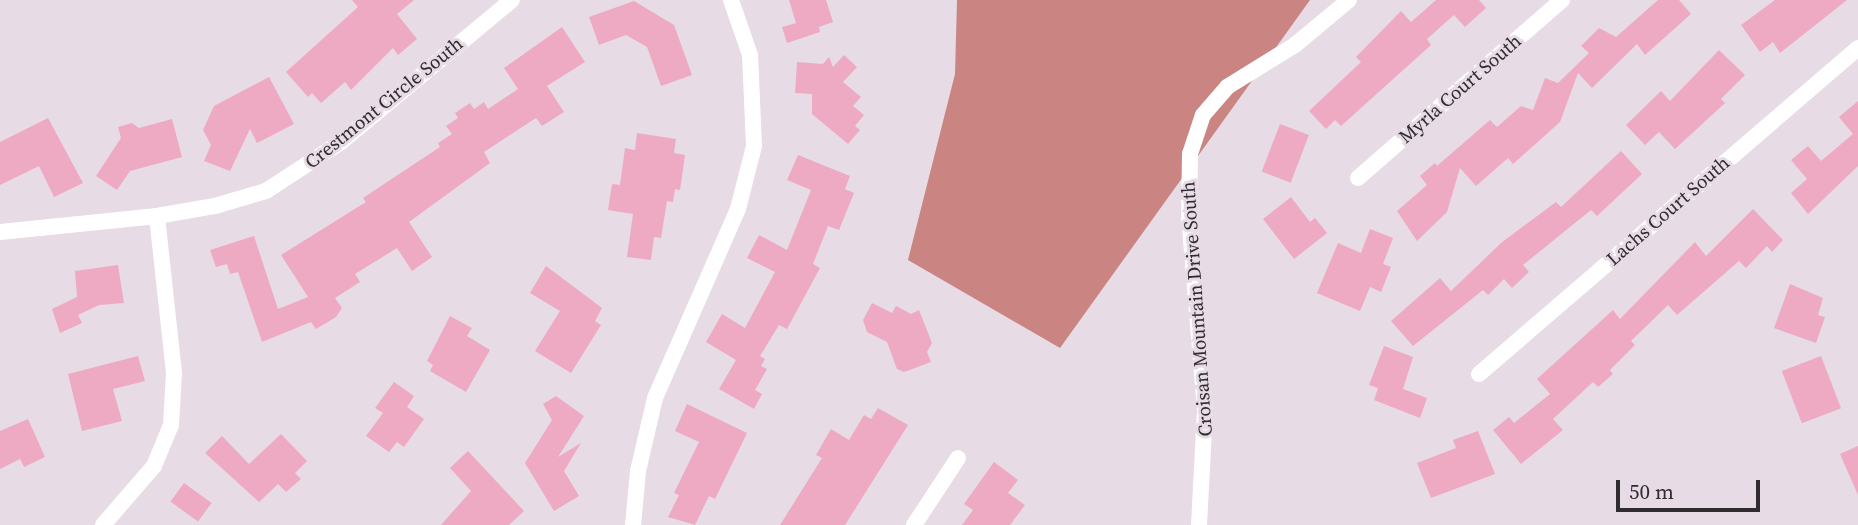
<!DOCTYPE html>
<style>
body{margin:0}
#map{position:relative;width:1858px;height:525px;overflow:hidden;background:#e7dbe5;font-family:"Source Serif 4",serif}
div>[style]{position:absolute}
.forest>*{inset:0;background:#ca8583}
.building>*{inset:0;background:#eeaac3;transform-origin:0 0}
.street>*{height:16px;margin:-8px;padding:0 8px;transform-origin:8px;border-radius:8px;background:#fff}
span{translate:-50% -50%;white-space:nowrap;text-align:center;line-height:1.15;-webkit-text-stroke:6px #e7dbe5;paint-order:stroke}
.street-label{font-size:19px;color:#2f2b2f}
.scale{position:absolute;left:1616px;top:480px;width:144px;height:32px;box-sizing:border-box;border:4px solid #2f2b2f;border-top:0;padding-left:9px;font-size:21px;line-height:24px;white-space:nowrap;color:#2f2b2f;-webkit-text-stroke:5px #e7dbe5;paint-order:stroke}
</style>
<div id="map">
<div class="forest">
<div style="clip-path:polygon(957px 0,1310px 0,1060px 348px,908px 260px,955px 74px)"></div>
</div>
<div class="building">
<div style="clip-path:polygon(352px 0,414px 0,397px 14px,417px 39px,398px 55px,393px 48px,351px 90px,345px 82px,321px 103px,312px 93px,308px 97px,286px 72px,358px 7px)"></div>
<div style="clip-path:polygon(789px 0,826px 0,833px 22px,819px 27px,820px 32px,787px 43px,782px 27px,796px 23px)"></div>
<div style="clip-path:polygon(1436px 0,1479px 0,1486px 8px,1465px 27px,1454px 15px,1427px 39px,1431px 45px,1341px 126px,1335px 120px,1326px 129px,1309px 111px,1361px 62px,1356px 57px,1401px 11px,1411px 22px)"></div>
<div style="clip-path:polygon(1658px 0,1679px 0,1691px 14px,1645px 55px,1637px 44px,1592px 88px,1578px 73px,1560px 122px,1513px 164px,1508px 158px,1476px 186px,1460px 168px,1447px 212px,1417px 241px,1397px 211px,1427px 185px,1420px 176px,1435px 163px,1437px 166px,1490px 120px,1497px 127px,1521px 106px,1533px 110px,1545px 78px,1558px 83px,1589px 53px,1581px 46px,1599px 28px,1616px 37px)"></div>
<div style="clip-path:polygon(1775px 0,1847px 0,1780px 53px,1773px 42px,1760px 52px,1741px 25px)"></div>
<div style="clip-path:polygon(634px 1px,674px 25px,692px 75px,661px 86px,647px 47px,626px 35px,599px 45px,589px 17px)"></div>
<div style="clip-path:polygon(562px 27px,585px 62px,547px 86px,564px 112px,542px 126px,536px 118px,484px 152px,490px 163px,409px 222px,432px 257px,412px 271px,397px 248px,355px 274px,360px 282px,335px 298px,342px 308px,336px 317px,316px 329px,311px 322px,262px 342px,238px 272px,230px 274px,227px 264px,216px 267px,210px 250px,254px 236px,278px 309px,308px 297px,281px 255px,366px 202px,363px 198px,440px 147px,438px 143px,452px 134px,446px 126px,458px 118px,455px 113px,470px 103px,474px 109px,484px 102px,488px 109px,518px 89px,504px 68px)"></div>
<div style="clip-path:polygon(1719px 50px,1745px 75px,1721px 99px,1725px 103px,1675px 149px,1659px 132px,1645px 145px,1626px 125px,1661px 91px,1670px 101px)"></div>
<div style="clip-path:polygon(844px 55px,857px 67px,843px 82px,861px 97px,853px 106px,864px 115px,855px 126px,860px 130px,848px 144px,812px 114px,812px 94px,795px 93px,797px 62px,823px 64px,829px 57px,833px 67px)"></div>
<div style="clip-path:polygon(269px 77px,294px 124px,257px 143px,250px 129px,230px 171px,204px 161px,211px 145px,203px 130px,214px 106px)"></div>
<div style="clip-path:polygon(1858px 101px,1858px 166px,1808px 214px,1791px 193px,1807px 179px,1791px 160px,1808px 146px,1821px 161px,1853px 134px,1839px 117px)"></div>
<div style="clip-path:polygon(48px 118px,83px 183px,54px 197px,39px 166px,0 185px,0 142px)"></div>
<div style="clip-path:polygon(172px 119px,182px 157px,130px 171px,117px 190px,96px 176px,121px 138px,118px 127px,132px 123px,139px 128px)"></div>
<div style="left:1280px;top:124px;width:31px;height:51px;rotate:21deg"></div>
<div style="clip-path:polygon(637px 133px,676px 139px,674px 153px,685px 155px,680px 190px,675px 189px,673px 202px,667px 201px,661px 238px,654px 237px,651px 260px,627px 257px,633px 214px,608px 210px,612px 184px,620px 185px,625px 148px,635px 150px)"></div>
<div style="clip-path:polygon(1621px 151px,1642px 174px,1597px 216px,1591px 210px,1523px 265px,1529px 272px,1512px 288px,1504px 279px,1488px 295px,1483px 290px,1413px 346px,1391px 321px,1440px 278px,1451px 291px,1501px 243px,1556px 202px,1561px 207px)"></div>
<div style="clip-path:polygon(798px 155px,850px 176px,845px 189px,854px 193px,839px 230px,828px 226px,813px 264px,820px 268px,787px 329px,779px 325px,760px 356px,765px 359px,761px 366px,767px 369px,755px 390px,762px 394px,754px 409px,719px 389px,736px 360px,706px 342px,722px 314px,745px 328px,775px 272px,747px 258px,759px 235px,787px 250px,811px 190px,787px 180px)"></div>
<div style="clip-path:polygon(1291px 197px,1310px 222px,1315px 218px,1327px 233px,1294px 259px,1263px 219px)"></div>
<div style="clip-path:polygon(1753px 209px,1783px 240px,1772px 252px,1767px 246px,1746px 268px,1739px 261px,1677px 315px,1668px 305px,1631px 341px,1635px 345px,1610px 370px,1613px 374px,1598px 387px,1593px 382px,1553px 419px,1563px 430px,1521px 464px,1493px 430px,1509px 417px,1514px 423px,1550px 394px,1537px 379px,1613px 310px,1620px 319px,1695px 242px,1706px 256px)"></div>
<div style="clip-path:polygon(1370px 229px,1393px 238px,1383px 264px,1391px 267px,1381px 292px,1370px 287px,1360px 311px,1317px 293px,1338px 243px,1361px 253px)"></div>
<div style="clip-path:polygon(118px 265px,124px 303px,99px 305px,78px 315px,82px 323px,60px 333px,52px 309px,77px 297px,75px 271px)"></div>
<div style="clip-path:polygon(546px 266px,602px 308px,595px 321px,601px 325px,571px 373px,535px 351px,560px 311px,530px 293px)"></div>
<div style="clip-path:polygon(1790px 284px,1823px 298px,1818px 315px,1825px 317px,1816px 343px,1774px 328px)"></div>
<div style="clip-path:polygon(872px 303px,892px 313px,896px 306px,911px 314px,919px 310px,932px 343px,927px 352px,931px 362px,904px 372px,897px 369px,887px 342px,867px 332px,863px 320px)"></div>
<div style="clip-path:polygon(450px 316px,472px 328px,467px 336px,490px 350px,466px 392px,430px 371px,433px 365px,427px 361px)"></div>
<div style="clip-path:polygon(1384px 346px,1413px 357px,1403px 389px,1427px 398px,1420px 418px,1374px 400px,1378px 388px,1369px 385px)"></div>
<div style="clip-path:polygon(138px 356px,145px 381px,113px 389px,122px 421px,82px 431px,68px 374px)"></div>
<div style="left:1821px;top:356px;width:56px;height:42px;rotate:69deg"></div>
<div style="clip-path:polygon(394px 382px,414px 396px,407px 407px,424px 419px,404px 447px,397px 442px,389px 452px,366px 436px,383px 413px,375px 408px)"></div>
<div style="clip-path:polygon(556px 396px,584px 416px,558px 457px,581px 443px,564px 471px,579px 496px,554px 511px,525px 463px,552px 420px,543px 404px)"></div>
<div style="clip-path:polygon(687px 404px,747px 433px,715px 499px,709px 496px,695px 525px,668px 517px,679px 495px,674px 493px,699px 442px,675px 431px)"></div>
<div style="clip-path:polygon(878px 408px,908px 425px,845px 525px,780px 525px,822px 458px,816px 455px,831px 429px,849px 440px,864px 415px,871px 419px)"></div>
<div style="clip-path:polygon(28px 419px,45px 457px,24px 467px,20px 459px,0 469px,0 431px)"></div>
<div style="clip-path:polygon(1478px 431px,1495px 474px,1431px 498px,1417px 463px,1456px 448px,1453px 440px)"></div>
<div style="clip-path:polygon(281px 434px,307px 461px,295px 473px,301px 479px,286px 492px,278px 484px,259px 502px,205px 453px,222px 436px,249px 464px)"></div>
<div style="clip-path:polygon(1858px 446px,1858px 495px,1840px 454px)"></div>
<div style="clip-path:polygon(468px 451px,524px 511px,509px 525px,441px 525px,471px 491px,450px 468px)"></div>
<div style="clip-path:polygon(994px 462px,1018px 480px,1008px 493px,1025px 505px,1010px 525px,962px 525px,973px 510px,964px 504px)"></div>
<div style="left:184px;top:483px;width:34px;height:23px;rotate:36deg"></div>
</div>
<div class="street">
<div style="left:1358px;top:178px;width:271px;rotate:-41.1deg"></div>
<div style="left:0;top:232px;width:158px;rotate:-5.8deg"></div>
<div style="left:157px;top:216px;width:59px;rotate:-9.8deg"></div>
<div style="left:215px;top:206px;width:53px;rotate:-16.4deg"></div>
<div style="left:266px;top:191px;width:90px;rotate:-33.2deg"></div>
<div style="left:341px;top:142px;width:222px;rotate:-39.7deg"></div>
<div style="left:1479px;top:374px;width:500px;rotate:-40.7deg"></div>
<div style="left:103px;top:525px;width:78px;rotate:-49.2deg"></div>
<div style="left:154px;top:466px;width:44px;rotate:-67.5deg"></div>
<div style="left:171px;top:425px;width:52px;rotate:-86.7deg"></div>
<div style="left:174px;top:373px;width:158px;rotate:-96.2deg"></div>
<div style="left:633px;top:525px;width:54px;rotate:-84.7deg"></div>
<div style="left:638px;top:471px;width:75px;rotate:-76.9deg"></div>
<div style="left:655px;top:398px;width:206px;rotate:-66.3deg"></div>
<div style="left:738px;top:209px;width:65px;rotate:-75.7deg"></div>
<div style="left:754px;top:146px;width:91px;rotate:-92.5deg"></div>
<div style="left:750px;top:55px;width:58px;rotate:-109.1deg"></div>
<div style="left:914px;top:525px;width:80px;rotate:-56.7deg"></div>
<div style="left:1199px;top:525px;width:115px;rotate:-87deg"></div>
<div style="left:1205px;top:410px;width:194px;rotate:-94.7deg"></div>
<div style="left:1189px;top:217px;width:63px;rotate:-89.1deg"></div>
<div style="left:1190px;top:154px;width:41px;rotate:-71.6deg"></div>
<div style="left:1203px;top:115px;width:37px;rotate:-49deg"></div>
<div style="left:1227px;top:87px;width:80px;rotate:-31.7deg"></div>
<div style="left:1295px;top:45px;width:70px;rotate:-39.8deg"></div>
</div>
<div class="street-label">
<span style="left:1460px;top:89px;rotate:-41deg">Myrla Court South</span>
<span style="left:384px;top:103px;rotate:-39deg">Crestmont Circle South</span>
<span style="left:1668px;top:211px;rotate:-41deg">Lachs Court South</span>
<span style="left:1197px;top:309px;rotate:-94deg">Croisan Mountain Drive South</span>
</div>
<div class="scale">50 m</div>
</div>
